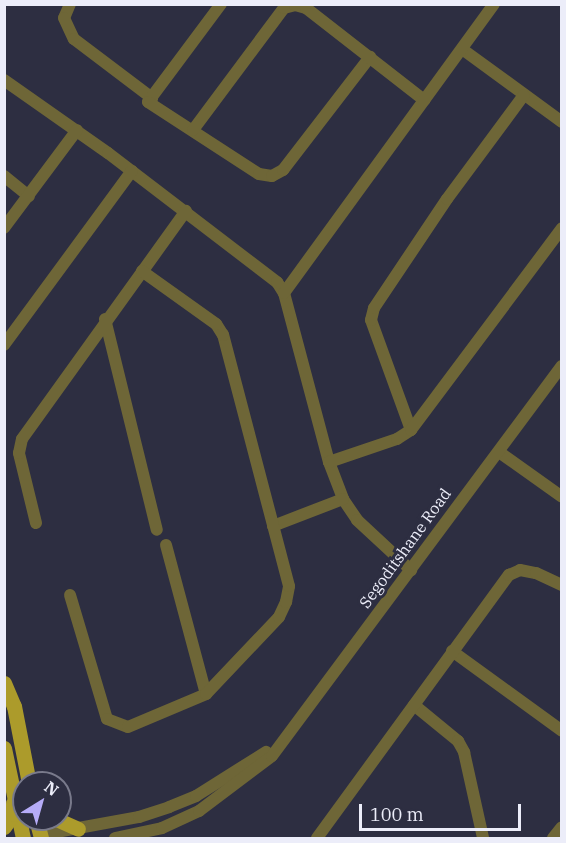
<!DOCTYPE html>
<style>
body{margin:0}
#map{position:relative;width:566px;height:843px;overflow:hidden;background:#2d2e41;font-family:"IBM Plex Serif",serif}
div>[style]{position:absolute}
.minor>*{height:12px;margin:-6px;padding:0 6px;transform-origin:6px;border-radius:6px;background:#6e6637}
.major>*{height:15px;margin:-7.5px;padding:0 7.5px;transform-origin:7.5px;border-radius:7.5px;background:#ac9b2b}
span{translate:-50% -50%;white-space:nowrap;text-align:center;line-height:1.15;-webkit-text-stroke:6px #2d2e41;paint-order:stroke}
.street-label{font-size:16px;color:#ecedf9}
.frame{position:absolute;inset:0;border:6px solid #ecedf9;pointer-events:none}
.north{position:absolute;left:12px;top:771px;width:60px;height:60px;box-sizing:border-box;background:#2d2e41;border:2px solid #797a8b;border-radius:50%;rotate:37deg;font-size:16px;font-weight:700;line-height:24px;text-align:center;color:#ecedf9}
.north::after{content:'';display:block;margin:auto;width:21px;height:27px;background:#b6acf8;clip-path:polygon(50% 0,100% 100%,50% 72%,0 100%)}
.scale{position:absolute;left:359px;top:804px;width:162px;height:27px;box-sizing:border-box;border:3px solid #ecedf9;border-top:0;padding-left:8px;font-size:18px;line-height:21px;white-space:nowrap;color:#ecedf9;-webkit-text-stroke:4px #2d2e41;paint-order:stroke}
</style>
<div id="map">
<div class="minor">
<div style="left:70px;top:4px;width:15px;rotate:113deg"></div>
<div style="left:64px;top:18px;width:23px;rotate:65deg"></div>
<div style="left:74px;top:39px;width:98px;rotate:37.1deg"></div>
<div style="left:221px;top:4px;width:122px;rotate:126.7deg"></div>
<div style="left:148px;top:102px;width:132px;rotate:33deg"></div>
<div style="left:259px;top:174px;width:13px;rotate:9deg"></div>
<div style="left:272px;top:176px;width:13px;rotate:-29deg"></div>
<div style="left:283px;top:170px;width:143px;rotate:-52.4deg"></div>
<div style="left:462px;top:49px;width:124px;rotate:36.1deg"></div>
<div style="left:4px;top:80px;width:127px;rotate:35.1deg"></div>
<div style="left:108px;top:153px;width:213px;rotate:37.4deg"></div>
<div style="left:277px;top:282px;width:13px;rotate:58deg"></div>
<div style="left:284px;top:293px;width:175px;rotate:75.1deg"></div>
<div style="left:329px;top:462px;width:40px;rotate:69deg"></div>
<div style="left:343px;top:499px;width:25px;rotate:56deg"></div>
<div style="left:357px;top:520px;width:74px;rotate:42.8deg"></div>
<div style="left:193px;top:130px;width:152px;rotate:-53.3deg"></div>
<div style="left:284px;top:8px;width:11px;rotate:-15deg"></div>
<div style="left:295px;top:5px;width:11px;rotate:15deg"></div>
<div style="left:306px;top:8px;width:150px;rotate:37.9deg"></div>
<div style="left:4px;top:176px;width:32px;rotate:39deg"></div>
<div style="left:4px;top:228px;width:122px;rotate:-53.3deg"></div>
<div style="left:284px;top:293px;width:357px;rotate:-54deg"></div>
<div style="left:105px;top:319px;width:217px;rotate:76.2deg"></div>
<div style="left:4px;top:345px;width:216px;rotate:-53.7deg"></div>
<div style="left:411px;top:430px;width:117px;rotate:-110deg"></div>
<div style="left:371px;top:320px;width:12px;rotate:-76deg"></div>
<div style="left:374px;top:308px;width:131px;rotate:-56.2deg"></div>
<div style="left:447px;top:199px;width:129px;rotate:-53.5deg"></div>
<div style="left:499px;top:452px;width:77px;rotate:35.5deg"></div>
<div style="left:329px;top:462px;width:72px;rotate:-18.7deg"></div>
<div style="left:397px;top:439px;width:17px;rotate:-33deg"></div>
<div style="left:411px;top:430px;width:252px;rotate:-53.2deg"></div>
<div style="left:36px;top:523px;width:72px;rotate:-103.7deg"></div>
<div style="left:19px;top:453px;width:14px;rotate:-78deg"></div>
<div style="left:22px;top:439px;width:281px;rotate:-54.3deg"></div>
<div style="left:273px;top:526px;width:75px;rotate:-21.1deg"></div>
<div style="left:166px;top:545px;width:154px;rotate:75deg"></div>
<div style="left:70px;top:595px;width:129px;rotate:73.4deg"></div>
<div style="left:107px;top:719px;width:22px;rotate:21deg"></div>
<div style="left:128px;top:727px;width:85px;rotate:-22.9deg"></div>
<div style="left:206px;top:694px;width:106px;rotate:-46.5deg"></div>
<div style="left:279px;top:617px;width:17px;rotate:-65deg"></div>
<div style="left:286px;top:602px;width:16px;rotate:-79deg"></div>
<div style="left:289px;top:586px;width:260px;rotate:-104.7deg"></div>
<div style="left:223px;top:335px;width:13px;rotate:-122deg"></div>
<div style="left:216px;top:324px;width:91px;rotate:-144.4deg"></div>
<div style="left:452px;top:651px;width:136px;rotate:36deg"></div>
<div style="left:414px;top:705px;width:57px;rotate:39.3deg"></div>
<div style="left:458px;top:741px;width:13px;rotate:61deg"></div>
<div style="left:464px;top:752px;width:88px;rotate:77.5deg"></div>
<div style="left:40px;top:835px;width:101px;rotate:-10.3deg"></div>
<div style="left:139px;top:817px;width:32px;rotate:-18deg"></div>
<div style="left:169px;top:807px;width:29px;rotate:-22deg"></div>
<div style="left:196px;top:796px;width:83px;rotate:-32.2deg"></div>
<div style="left:115px;top:838px;width:48px;rotate:-12deg"></div>
<div style="left:162px;top:828px;width:41px;rotate:-24.7deg"></div>
<div style="left:199px;top:811px;width:91px;rotate:-37deg"></div>
<div style="left:272px;top:756px;width:486px;rotate:-53.4deg"></div>
<div style="left:317px;top:838px;width:326px;rotate:-53.9deg"></div>
<div style="left:509px;top:575px;width:12px;rotate:-24deg"></div>
<div style="left:520px;top:570px;width:16px;rotate:11deg"></div>
<div style="left:536px;top:573px;width:29px;rotate:25deg"></div>
<div style="left:553px;top:838px;width:14px;rotate:-51deg"></div>
</div>
<div class="major">
<div style="left:4px;top:683px;width:25px;rotate:67deg"></div>
<div style="left:14px;top:706px;width:78px;rotate:79deg"></div>
<div style="left:4px;top:748px;width:92px;rotate:78.1deg"></div>
<div style="left:36px;top:819px;width:20px;rotate:75deg"></div>
<div style="left:56px;top:819px;width:24px;rotate:24deg"></div>
<div style="left:4px;top:827px;width:16px;rotate:-55deg"></div>
<div style="left:13px;top:814px;width:11px;rotate:-90deg"></div>
</div>
<div class="street-label">
<span style="left:405px;top:548px;rotate:-54deg">Segoditshane Road</span>
</div>
<div class="frame"></div>
<div class="north">N</div>
<div class="scale">100 m</div>
</div>
